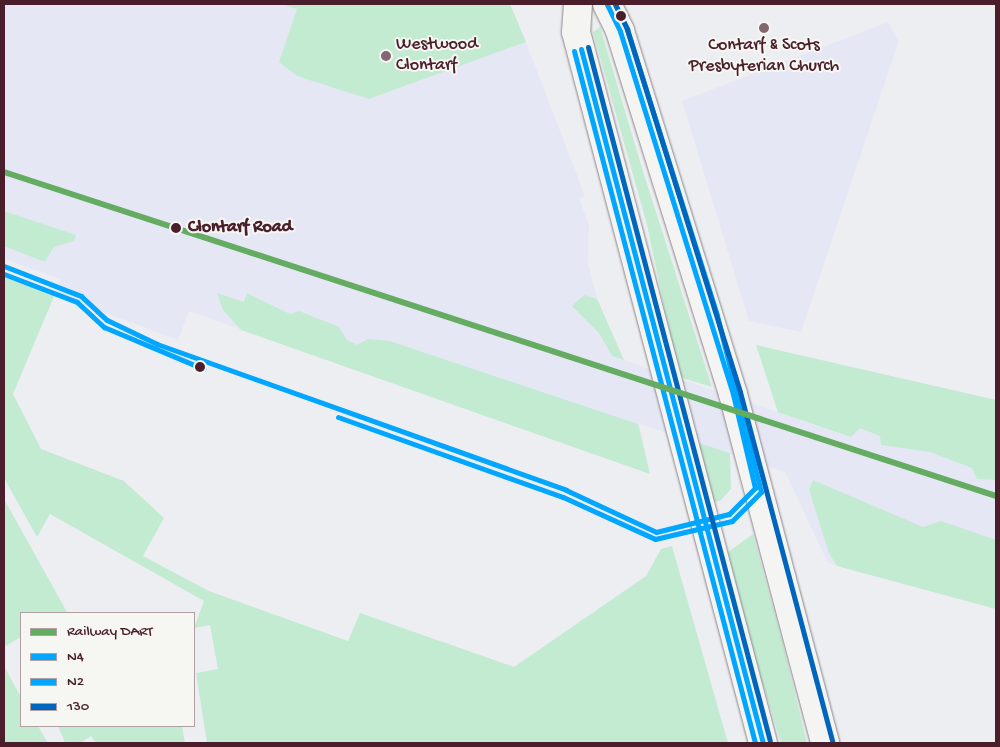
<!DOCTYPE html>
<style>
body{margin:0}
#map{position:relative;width:1000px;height:747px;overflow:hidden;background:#edeef2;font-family:"Gochi Hand",sans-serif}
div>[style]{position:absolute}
.built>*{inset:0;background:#e6e7f4}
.green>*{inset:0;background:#c3ebd2}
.roads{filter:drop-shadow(0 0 1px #8c8488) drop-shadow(0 0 1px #8c8488)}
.secondary>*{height:28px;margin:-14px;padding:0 14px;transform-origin:14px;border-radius:14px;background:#f4f4f3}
.bus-1>*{height:5px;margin:-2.5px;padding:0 2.5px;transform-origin:2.5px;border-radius:2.5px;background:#00a6ff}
.bus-2>*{height:5px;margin:-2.5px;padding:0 2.5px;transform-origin:2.5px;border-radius:2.5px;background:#00a6ff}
.bus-3>*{height:5px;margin:-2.5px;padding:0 2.5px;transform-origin:2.5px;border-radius:2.5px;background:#0065bd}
.rail-1>*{height:6px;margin:-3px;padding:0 3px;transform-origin:3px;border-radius:3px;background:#64ac61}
.dots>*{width:14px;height:14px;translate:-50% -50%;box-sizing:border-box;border:2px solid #f6f6f2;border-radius:50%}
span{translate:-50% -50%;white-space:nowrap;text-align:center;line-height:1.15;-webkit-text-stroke:4px #f6f6f2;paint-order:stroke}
.poi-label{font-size:18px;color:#4a1f2b}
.left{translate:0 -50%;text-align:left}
.stop-label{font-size:18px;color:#4a1f2b;font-weight:700}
.frame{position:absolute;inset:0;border:5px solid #4a1f2b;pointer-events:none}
.legend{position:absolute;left:20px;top:612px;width:175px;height:115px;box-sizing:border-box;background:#f6f6f2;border:1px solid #b1a0a2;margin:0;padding:6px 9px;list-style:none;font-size:15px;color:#4a1f2b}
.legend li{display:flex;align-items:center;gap:10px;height:25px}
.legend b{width:25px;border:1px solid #b1a0a2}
</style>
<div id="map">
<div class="built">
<div style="clip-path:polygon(4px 4px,281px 4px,297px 9px,369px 99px,526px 42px,585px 196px,579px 198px,589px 225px,588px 263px,597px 299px,624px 360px,778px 412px,756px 345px,996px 400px,996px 609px,828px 563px,785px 472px,639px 424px,650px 474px,189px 311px,178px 340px,55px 294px,61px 279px,4px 259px)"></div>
<div style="clip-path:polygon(888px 22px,899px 41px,801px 332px,749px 321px,682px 101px)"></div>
</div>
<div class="green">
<div style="clip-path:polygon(281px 4px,510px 4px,526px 42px,369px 99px,297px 76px,279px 62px,297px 9px)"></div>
<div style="clip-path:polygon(600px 27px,642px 168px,712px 387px,679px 377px,647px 225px,593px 32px)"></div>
<div style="clip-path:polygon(4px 211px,76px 235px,74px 241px,54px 247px,45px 262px,4px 246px)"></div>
<div style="clip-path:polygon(4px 277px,55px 294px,13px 394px,41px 449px,124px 481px,164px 518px,143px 556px,209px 591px,348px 641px,360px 613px,514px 667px,646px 576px,661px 549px,672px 546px,728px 743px,207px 743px,196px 673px,218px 669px,210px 625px,194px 628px,204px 601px,50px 514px,37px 537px,4px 478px)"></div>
<div style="clip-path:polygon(217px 293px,244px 302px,247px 293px,290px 314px,299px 311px,339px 327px,347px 340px,357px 345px,368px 339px,390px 341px,638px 424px,650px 474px,241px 330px,223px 310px)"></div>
<div style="clip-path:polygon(584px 295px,597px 299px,624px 360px,612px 356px,599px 333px,572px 306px)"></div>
<div style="clip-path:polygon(756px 345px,996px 400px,996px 480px,977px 479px,972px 468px,930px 452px,881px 445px,880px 436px,860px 428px,851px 437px,778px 412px)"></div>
<div style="clip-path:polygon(695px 442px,730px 453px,731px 489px,720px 501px,713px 502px)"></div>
<div style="clip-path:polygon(813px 480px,923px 527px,941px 521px,996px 540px,996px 609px,837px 566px,829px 553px,809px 490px)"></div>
<div style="clip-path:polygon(4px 499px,67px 612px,21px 613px,21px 637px,4px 647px)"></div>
<div style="clip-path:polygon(753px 534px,783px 644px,807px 743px,781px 743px,724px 555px)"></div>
<div style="clip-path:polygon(4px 666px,21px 697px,21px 726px,38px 726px,48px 743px,4px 743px)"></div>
<div style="clip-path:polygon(58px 726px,182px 726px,185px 743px,96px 743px,91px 736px,80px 743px,65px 743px)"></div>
</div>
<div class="roads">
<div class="secondary">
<div style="left:578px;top:4px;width:28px;rotate:94deg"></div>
<div style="left:576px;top:32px;width:735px;rotate:75.26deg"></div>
<div style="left:607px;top:4px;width:30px;rotate:64deg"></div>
<div style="left:620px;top:31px;width:380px;rotate:72.7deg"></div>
<div style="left:733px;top:394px;width:361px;rotate:75.2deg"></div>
</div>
</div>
<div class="bus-1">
<div style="left:581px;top:49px;width:717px;rotate:75.31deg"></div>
<div style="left:4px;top:266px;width:83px;rotate:21.3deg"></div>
<div style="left:81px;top:296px;width:35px;rotate:43deg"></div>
<div style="left:107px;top:320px;width:55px;rotate:25.6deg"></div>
<div style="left:157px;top:344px;width:434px;rotate:19.6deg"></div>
<div style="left:566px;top:490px;width:99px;rotate:25deg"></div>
<div style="left:656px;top:532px;width:75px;rotate:-13.9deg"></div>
<div style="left:729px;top:514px;width:37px;rotate:-45deg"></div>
<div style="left:755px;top:488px;width:97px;rotate:-103.2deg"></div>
<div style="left:733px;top:394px;width:380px;rotate:-107.3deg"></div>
<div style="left:620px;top:31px;width:30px;rotate:-116deg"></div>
</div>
<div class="bus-2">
<div style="left:574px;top:51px;width:715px;rotate:75.34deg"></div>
<div style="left:4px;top:274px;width:78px;rotate:21deg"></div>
<div style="left:77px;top:302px;width:37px;rotate:43deg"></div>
<div style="left:104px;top:327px;width:108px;rotate:22.8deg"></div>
<div style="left:338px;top:417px;width:239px;rotate:19.6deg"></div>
<div style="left:563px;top:497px;width:101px;rotate:24.5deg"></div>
<div style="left:655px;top:539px;width:79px;rotate:-13.2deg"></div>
<div style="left:732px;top:521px;width:41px;rotate:-45deg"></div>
<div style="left:761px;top:492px;width:182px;rotate:-104deg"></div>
<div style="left:717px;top:315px;width:300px;rotate:-107.5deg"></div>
<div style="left:627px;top:29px;width:28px;rotate:-116deg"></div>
</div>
<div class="bus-3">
<div style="left:615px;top:4px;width:28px;rotate:64deg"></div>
<div style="left:627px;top:29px;width:380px;rotate:72.7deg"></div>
<div style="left:740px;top:392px;width:361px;rotate:75.2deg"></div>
<div style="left:588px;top:47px;width:717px;rotate:75.31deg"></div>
</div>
<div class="rail-1">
<div style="left:4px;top:172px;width:1044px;rotate:18.09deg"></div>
</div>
<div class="dots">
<div style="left:621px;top:16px;background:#4a1f2b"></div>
<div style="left:764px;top:28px;background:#836771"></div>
<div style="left:386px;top:56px;background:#836771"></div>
<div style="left:176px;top:228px;background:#4a1f2b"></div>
<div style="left:200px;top:367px;background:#4a1f2b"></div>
</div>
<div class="poi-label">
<span class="left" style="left:396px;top:56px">Westwood<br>Clontarf</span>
<span style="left:764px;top:57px">Contarf &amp; Scots<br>Presbyterian Church</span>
</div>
<div class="stop-label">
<span class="left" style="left:188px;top:228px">Clontarf Road</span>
</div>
<div class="frame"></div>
<ul class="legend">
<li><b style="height:6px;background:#64ac61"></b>Railway DART</li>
<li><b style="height:6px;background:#00a6ff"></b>N4</li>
<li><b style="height:6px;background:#00a6ff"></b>N2</li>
<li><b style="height:6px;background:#0065bd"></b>130</li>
</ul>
</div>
